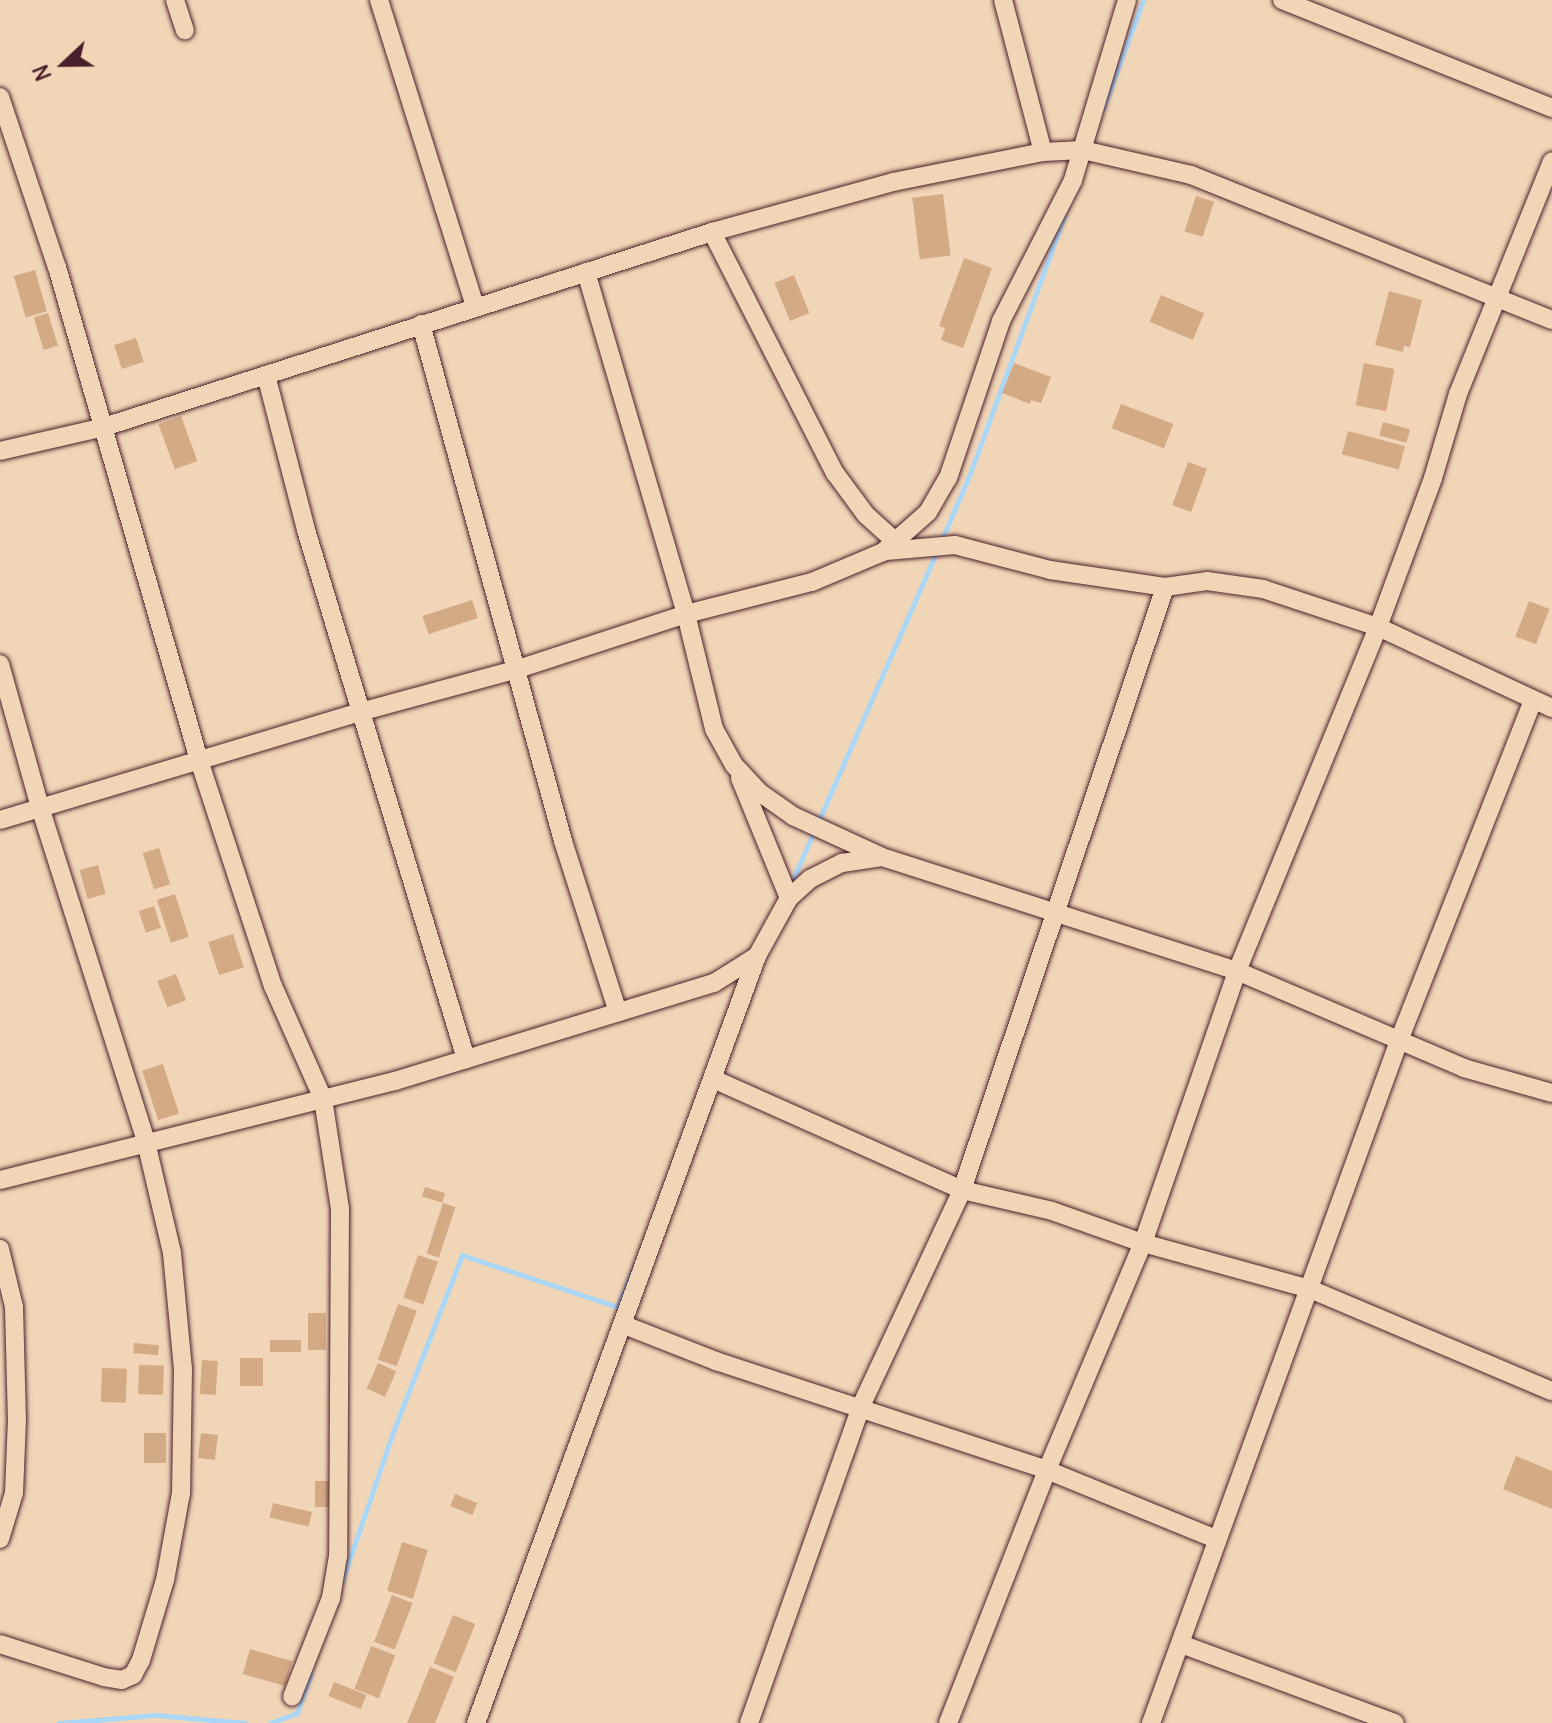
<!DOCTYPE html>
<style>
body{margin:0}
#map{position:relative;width:1552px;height:1723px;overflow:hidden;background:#f1d5b7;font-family:Delius,sans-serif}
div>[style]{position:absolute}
.stream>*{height:5px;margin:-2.5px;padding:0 2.5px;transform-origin:2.5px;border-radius:2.5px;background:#abd7f7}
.building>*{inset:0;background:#d4aa85;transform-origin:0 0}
.roads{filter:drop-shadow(0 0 2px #4a1f2b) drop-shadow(0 0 2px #4a1f2b)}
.minor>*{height:18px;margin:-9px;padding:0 9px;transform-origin:9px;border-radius:9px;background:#f1d5b7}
span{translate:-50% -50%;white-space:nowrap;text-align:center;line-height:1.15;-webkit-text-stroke:7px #f1d5b7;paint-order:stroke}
.north{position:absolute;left:24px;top:24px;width:80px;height:80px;-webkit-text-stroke:6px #f1d5b7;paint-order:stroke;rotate:248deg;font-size:22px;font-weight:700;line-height:32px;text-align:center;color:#4a1f2b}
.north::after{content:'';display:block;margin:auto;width:28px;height:36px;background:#4a1f2b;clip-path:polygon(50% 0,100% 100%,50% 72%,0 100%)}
</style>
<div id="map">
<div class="stream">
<div style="left:1103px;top:109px;width:116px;rotate:-69.8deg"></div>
<div style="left:940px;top:543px;width:70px;rotate:-66.4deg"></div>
<div style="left:968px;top:479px;width:280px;rotate:-69.9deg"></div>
<div style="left:818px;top:822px;width:294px;rotate:-66.3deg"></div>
<div style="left:789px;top:888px;width:62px;rotate:-66.3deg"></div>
<div style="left:342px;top:1581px;width:157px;rotate:-71.1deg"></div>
<div style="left:393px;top:1432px;width:190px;rotate:-68.7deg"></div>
<div style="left:462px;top:1255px;width:163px;rotate:18.5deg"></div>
<div style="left:617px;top:1307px;width:43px;rotate:-67deg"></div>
<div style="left:59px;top:1723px;width:97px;rotate:-4.7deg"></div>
<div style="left:156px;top:1715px;width:90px;rotate:5.1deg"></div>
<div style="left:270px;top:1723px;width:29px;rotate:-20deg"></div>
<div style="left:297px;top:1713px;width:41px;rotate:-70.3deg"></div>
</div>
<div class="building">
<div style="left:943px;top:194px;width:62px;height:31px;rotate:83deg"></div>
<div style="left:1196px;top:196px;width:19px;height:37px;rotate:18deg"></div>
<div style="clip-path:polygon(964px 258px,992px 268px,963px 348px,941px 340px,945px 328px,939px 326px)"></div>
<div style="left:35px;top:270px;width:43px;height:22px;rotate:74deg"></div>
<div style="left:794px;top:275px;width:41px;height:21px;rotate:68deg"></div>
<div style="clip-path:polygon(1389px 291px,1422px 300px,1410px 347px,1404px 346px,1403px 352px,1375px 345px)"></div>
<div style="left:1161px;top:295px;width:47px;height:29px;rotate:23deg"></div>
<div style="left:48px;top:313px;width:34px;height:15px;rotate:73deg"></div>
<div style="left:136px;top:338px;width:25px;height:23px;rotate:72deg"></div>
<div style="clip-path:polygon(1014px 363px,1051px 377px,1041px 403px,1031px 400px,1030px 404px,1002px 393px)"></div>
<div style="left:1364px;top:363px;width:31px;height:43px;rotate:11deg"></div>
<div style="left:1121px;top:404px;width:56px;height:26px;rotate:21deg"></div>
<div style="left:181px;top:416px;width:48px;height:24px;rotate:70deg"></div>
<div style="left:1383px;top:422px;width:28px;height:14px;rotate:15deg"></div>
<div style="left:1348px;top:431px;width:59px;height:24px;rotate:15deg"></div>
<div style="left:1188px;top:462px;width:20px;height:46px;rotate:20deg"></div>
<div style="left:472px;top:600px;width:19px;height:52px;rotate:72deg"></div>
<div style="left:1529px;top:601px;width:22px;height:38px;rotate:21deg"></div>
<div style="left:159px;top:848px;width:38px;height:17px;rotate:73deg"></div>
<div style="left:98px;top:865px;width:30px;height:19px;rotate:75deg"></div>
<div style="left:175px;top:894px;width:45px;height:19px;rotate:72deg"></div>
<div style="left:154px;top:906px;width:23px;height:16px;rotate:72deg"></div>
<div style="left:233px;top:934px;width:35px;height:26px;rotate:72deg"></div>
<div style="left:176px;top:974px;width:28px;height:20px;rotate:69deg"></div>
<div style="left:163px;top:1064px;width:52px;height:22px;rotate:72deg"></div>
<div style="left:425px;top:1187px;width:21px;height:10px;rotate:17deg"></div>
<div style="left:443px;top:1203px;width:13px;height:53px;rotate:18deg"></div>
<div style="left:418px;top:1255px;width:21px;height:45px;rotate:19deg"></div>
<div style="left:398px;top:1304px;width:20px;height:59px;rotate:20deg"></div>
<div style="left:308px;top:1313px;width:18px;height:37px"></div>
<div style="left:301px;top:1340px;width:12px;height:31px;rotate:90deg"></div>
<div style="left:134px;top:1343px;width:25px;height:10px;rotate:5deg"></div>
<div style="left:240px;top:1358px;width:23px;height:28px"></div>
<div style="left:202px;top:1360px;width:16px;height:34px;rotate:4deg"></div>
<div style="left:378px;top:1363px;width:20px;height:28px;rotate:24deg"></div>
<div style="left:139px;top:1365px;width:25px;height:29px;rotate:2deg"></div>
<div style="left:102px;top:1368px;width:25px;height:34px;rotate:2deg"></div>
<div style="left:144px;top:1433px;width:22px;height:30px"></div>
<div style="left:201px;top:1433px;width:17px;height:25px;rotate:7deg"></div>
<div style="clip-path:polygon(1516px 1456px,1552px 1471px,1552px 1509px,1503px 1489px)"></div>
<div style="left:315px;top:1481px;width:18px;height:26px"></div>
<div style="left:455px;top:1494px;width:24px;height:13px;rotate:22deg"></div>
<div style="left:273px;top:1503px;width:40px;height:15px;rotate:13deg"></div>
<div style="left:402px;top:1542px;width:27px;height:51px;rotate:17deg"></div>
<div style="left:392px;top:1595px;width:22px;height:50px;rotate:21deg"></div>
<div style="left:453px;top:1615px;width:24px;height:52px;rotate:22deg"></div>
<div style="left:371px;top:1646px;width:26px;height:46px;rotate:21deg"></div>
<div style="left:250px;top:1649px;width:44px;height:26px;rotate:16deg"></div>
<div style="clip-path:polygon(430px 1667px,454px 1677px,435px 1723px,407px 1723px)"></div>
<div style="left:334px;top:1682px;width:35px;height:15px;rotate:22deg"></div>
</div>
<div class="roads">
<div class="minor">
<div style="left:175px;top:0;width:32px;rotate:72deg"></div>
<div style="left:379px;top:0;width:321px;rotate:72.6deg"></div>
<div style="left:1003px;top:0;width:157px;rotate:75.3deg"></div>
<div style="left:1282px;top:0;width:291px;rotate:21.8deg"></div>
<div style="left:0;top:97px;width:179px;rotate:71.5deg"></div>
<div style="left:57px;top:267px;width:513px;rotate:73.93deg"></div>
<div style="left:199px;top:760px;width:238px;rotate:71.9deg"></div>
<div style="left:273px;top:986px;width:124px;rotate:66.1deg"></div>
<div style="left:323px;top:1099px;width:111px;rotate:81.2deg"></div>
<div style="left:340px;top:1209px;width:347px;rotate:90.3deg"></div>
<div style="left:338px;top:1556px;width:43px;rotate:99.5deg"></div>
<div style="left:331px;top:1598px;width:106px;rotate:111.5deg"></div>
<div style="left:712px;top:232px;width:271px;rotate:63deg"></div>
<div style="left:835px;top:473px;width:52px;rotate:53.6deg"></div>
<div style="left:866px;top:515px;width:40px;rotate:42deg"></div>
<div style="left:586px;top:272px;width:356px;rotate:73.7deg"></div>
<div style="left:686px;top:614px;width:118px;rotate:76.3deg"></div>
<div style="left:714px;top:729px;width:41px;rotate:60.9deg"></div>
<div style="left:734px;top:765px;width:37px;rotate:47deg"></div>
<div style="left:759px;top:792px;width:42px;rotate:35.2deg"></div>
<div style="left:793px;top:816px;width:98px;rotate:24.7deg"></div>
<div style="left:882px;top:857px;width:373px;rotate:17.8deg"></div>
<div style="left:1237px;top:971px;width:247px;rotate:23.1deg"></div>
<div style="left:1464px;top:1068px;width:91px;rotate:15.9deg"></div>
<div style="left:421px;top:324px;width:536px;rotate:74.64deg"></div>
<div style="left:563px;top:841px;width:180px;rotate:72.2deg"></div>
<div style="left:266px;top:375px;width:160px;rotate:75.5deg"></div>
<div style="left:306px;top:530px;width:553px;rotate:73.17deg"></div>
<div style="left:0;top:451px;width:107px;rotate:-13deg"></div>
<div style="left:104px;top:427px;width:639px;rotate:-17.78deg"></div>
<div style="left:712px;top:232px;width:188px;rotate:-15.4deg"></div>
<div style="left:893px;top:182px;width:153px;rotate:-11.3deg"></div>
<div style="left:1043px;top:152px;width:40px;rotate:-2.9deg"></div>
<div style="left:1083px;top:150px;width:111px;rotate:13deg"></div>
<div style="left:1191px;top:175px;width:389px;rotate:21.9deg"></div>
<div style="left:886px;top:551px;width:69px;rotate:-5deg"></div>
<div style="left:955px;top:545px;width:98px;rotate:14.7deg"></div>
<div style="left:1050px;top:570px;width:116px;rotate:8.4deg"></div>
<div style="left:1165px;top:587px;width:42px;rotate:-8.1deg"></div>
<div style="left:1207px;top:581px;width:57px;rotate:8.1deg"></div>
<div style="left:1263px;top:589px;width:121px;rotate:18.3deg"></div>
<div style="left:1378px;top:627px;width:192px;rotate:25deg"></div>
<div style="left:0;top:664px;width:148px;rotate:74.4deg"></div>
<div style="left:40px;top:807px;width:351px;rotate:72.4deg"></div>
<div style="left:146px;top:1142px;width:114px;rotate:76.8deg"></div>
<div style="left:172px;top:1253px;width:117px;rotate:84.6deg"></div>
<div style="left:183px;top:1369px;width:124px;rotate:90.9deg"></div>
<div style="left:181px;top:1493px;width:88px;rotate:100.4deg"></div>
<div style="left:165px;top:1580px;width:84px;rotate:106.7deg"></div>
<div style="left:141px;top:1660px;width:17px;rotate:118deg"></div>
<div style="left:133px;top:1675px;width:12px;rotate:156deg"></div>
<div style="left:122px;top:1680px;width:18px;rotate:-171deg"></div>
<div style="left:104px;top:1677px;width:109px;rotate:-162.4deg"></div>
<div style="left:740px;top:778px;width:130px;rotate:67.8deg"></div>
<div style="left:0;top:820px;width:376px;rotate:-16.7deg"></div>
<div style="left:360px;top:712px;width:161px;rotate:-15.2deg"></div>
<div style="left:515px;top:670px;width:180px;rotate:-18.1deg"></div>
<div style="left:686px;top:614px;width:130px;rotate:-14.3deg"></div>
<div style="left:812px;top:582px;width:77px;rotate:-22.9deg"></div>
<div style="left:883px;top:552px;width:60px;rotate:-41.6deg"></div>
<div style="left:928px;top:512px;width:39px;rotate:-60deg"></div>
<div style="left:948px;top:478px;width:166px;rotate:-71.3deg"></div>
<div style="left:1001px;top:321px;width:158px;rotate:-62.9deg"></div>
<div style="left:1073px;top:180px;width:188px;rotate:-73.3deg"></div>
<div style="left:713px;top:1079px;width:273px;rotate:24deg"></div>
<div style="left:962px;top:1190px;width:92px;rotate:13.1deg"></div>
<div style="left:1052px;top:1211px;width:96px;rotate:19.4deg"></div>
<div style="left:1143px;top:1243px;width:173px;rotate:15.4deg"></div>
<div style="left:1310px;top:1289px;width:263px;rotate:22.9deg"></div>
<div style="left:0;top:1180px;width:407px;rotate:-14.1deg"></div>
<div style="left:395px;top:1081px;width:334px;rotate:-17.1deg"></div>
<div style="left:714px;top:983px;width:51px;rotate:-32.1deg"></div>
<div style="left:757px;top:956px;width:66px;rotate:-61.1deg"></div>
<div style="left:789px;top:898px;width:28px;rotate:-42deg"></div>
<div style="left:810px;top:879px;width:36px;rotate:-27deg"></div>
<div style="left:842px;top:863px;width:40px;rotate:-8.5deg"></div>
<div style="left:0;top:1249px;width:60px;rotate:76.4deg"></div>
<div style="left:14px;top:1307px;width:112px;rotate:88.5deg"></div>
<div style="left:17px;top:1419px;width:74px;rotate:92.3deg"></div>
<div style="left:14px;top:1493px;width:48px;rotate:106.9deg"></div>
<div style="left:624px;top:1325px;width:99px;rotate:21.4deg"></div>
<div style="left:716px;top:1361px;width:348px;rotate:18.2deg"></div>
<div style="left:1047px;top:1470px;width:183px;rotate:22.2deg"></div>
<div style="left:1181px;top:1644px;width:228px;rotate:20.3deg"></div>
<div style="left:476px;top:1723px;width:817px;rotate:-69.88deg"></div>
<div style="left:749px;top:1723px;width:336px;rotate:-70.5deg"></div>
<div style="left:861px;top:1406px;width:238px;rotate:-64.9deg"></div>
<div style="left:962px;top:1190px;width:636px;rotate:-71.39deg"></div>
<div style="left:948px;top:1723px;width:272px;rotate:-68.6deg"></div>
<div style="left:1047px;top:1470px;width:246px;rotate:-67.1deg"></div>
<div style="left:1143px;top:1243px;width:288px;rotate:-70.9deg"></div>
<div style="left:1237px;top:971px;width:372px;rotate:-67.7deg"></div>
<div style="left:1378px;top:627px;width:159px;rotate:-69.7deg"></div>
<div style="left:1433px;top:478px;width:88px;rotate:-73.4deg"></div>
<div style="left:1458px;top:394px;width:251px;rotate:-68deg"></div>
<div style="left:1151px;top:1723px;width:729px;rotate:-70.02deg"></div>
<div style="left:1400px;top:1038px;width:363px;rotate:-68.5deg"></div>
</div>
</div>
<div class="north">N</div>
</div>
